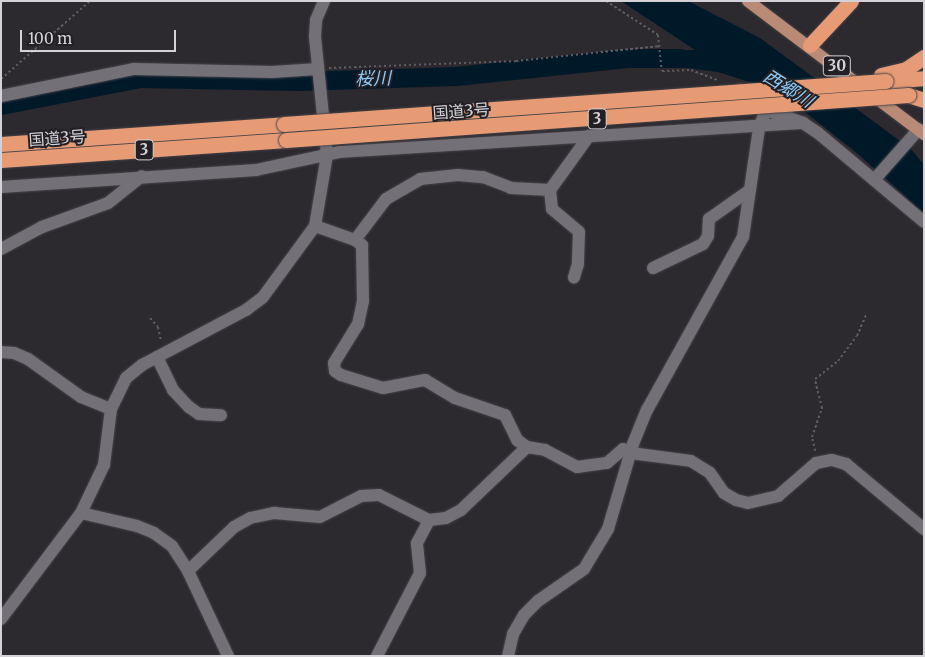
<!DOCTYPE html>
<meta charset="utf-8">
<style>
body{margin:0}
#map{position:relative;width:925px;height:657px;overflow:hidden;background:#2c292f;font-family:Merriweather,"Noto Sans JP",serif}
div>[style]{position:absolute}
.water>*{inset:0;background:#001929}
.river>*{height:19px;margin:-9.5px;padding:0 9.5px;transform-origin:9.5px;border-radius:9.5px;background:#001929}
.path>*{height:2px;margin-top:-1px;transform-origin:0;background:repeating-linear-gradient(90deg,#5f5c61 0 2.5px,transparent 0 5px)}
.roads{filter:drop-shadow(0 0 1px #474449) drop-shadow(0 0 1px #474449)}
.street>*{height:12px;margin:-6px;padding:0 6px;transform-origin:6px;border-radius:6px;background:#747077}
.primary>*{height:12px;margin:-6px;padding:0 6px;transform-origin:6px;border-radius:6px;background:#b98a76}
.highway>*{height:15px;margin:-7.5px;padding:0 7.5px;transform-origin:7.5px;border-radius:7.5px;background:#e79b75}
.bridges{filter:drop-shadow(0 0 1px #474449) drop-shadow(0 0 1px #474449)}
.highway-bridge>*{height:15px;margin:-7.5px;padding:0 7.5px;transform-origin:7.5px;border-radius:7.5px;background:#e79b75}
span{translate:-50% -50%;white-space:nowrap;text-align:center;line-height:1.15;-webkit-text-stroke:4px #232025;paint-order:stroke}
.shield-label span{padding:1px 4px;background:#232025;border:1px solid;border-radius:4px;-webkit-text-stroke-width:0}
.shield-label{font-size:15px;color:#d4d2d6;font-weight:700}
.street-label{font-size:16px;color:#d4d2d6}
.water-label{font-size:18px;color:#8bcaf5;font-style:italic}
.frame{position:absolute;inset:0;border:2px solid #d4d2d6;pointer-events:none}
.scale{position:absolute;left:20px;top:30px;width:156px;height:22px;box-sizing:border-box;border:2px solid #d4d2d6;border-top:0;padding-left:6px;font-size:15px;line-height:18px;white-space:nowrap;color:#d4d2d6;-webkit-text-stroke:4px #232025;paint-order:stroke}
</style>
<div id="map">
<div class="water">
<div style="clip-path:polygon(621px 1px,688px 1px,760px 38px,911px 149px,924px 165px,924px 213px,857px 153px,805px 112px,775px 94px,756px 84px,718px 72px,655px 64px,653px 50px,695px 50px)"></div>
</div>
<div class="river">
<div style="left:1px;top:105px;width:142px;rotate:-11deg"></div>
<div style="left:140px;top:78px;width:159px;rotate:1.1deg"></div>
<div style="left:299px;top:81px;width:157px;rotate:-1.8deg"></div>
<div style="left:456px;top:76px;width:172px;rotate:-6deg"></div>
<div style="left:627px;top:58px;width:53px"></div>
</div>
<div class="path">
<div style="left:606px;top:1px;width:62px;rotate:33.2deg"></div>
<div style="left:658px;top:35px;width:36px;rotate:84deg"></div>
<div style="left:662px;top:71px;width:29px;rotate:-2deg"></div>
<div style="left:691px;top:70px;width:28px;rotate:21deg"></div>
<div style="left:329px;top:68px;width:187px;rotate:-2.1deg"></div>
<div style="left:516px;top:61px;width:145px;rotate:-5.9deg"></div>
<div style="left:1px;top:79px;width:118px;rotate:-41.2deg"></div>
<div style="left:150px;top:318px;width:12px;rotate:48deg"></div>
<div style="left:158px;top:327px;width:14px;rotate:78deg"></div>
<div style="left:815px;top:451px;width:14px;rotate:-102deg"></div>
<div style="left:812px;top:437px;width:31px;rotate:-71deg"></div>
<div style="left:822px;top:408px;width:30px;rotate:-104deg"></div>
<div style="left:815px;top:379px;width:29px;rotate:-38deg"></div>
<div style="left:838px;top:361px;width:31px;rotate:-53deg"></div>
<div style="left:857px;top:336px;width:23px;rotate:-67deg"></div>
</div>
<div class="roads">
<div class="street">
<div style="left:740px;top:90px;width:18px;rotate:29deg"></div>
<div style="left:756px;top:99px;width:15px;rotate:48deg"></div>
<div style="left:766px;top:110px;width:39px;rotate:19deg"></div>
<div style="left:803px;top:123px;width:18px;rotate:34deg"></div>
<div style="left:818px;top:133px;width:138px;rotate:40deg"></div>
<div style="left:1px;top:96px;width:136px;rotate:-11.5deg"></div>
<div style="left:134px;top:69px;width:138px;rotate:1.2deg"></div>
<div style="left:272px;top:72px;width:46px;rotate:-3.7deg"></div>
<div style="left:874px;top:180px;width:68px;rotate:-48.6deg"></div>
<div style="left:1px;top:187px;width:256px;rotate:-3.8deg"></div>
<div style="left:256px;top:170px;width:86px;rotate:-12.1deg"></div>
<div style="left:340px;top:152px;width:464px;rotate:-3.6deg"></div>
<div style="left:550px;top:190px;width:19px;rotate:84deg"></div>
<div style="left:552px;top:209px;width:35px;rotate:40deg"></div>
<div style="left:579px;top:232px;width:32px;rotate:92deg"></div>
<div style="left:578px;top:264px;width:14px;rotate:107deg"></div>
<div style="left:315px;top:226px;width:42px;rotate:19.3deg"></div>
<div style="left:355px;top:240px;width:9px;rotate:36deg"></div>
<div style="left:362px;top:245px;width:56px;rotate:89deg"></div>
<div style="left:363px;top:301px;width:24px;rotate:102deg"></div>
<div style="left:358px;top:324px;width:46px;rotate:121.6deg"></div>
<div style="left:334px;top:363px;width:8px;rotate:83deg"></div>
<div style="left:335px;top:371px;width:7px;rotate:34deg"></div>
<div style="left:341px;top:375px;width:44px;rotate:17.2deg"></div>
<div style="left:383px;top:388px;width:43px;rotate:-10.8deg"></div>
<div style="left:425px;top:380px;width:35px;rotate:31deg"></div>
<div style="left:455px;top:398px;width:53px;rotate:18.8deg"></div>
<div style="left:505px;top:415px;width:28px;rotate:64deg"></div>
<div style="left:517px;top:440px;width:12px;rotate:35deg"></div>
<div style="left:527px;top:447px;width:18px;rotate:9deg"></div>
<div style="left:545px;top:450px;width:36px;rotate:28deg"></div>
<div style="left:577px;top:467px;width:30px;rotate:-8deg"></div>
<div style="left:607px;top:463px;width:21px;rotate:-41deg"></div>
<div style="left:623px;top:449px;width:16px;rotate:18deg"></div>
<div style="left:638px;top:454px;width:53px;rotate:7.5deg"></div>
<div style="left:691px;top:461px;width:22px;rotate:32deg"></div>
<div style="left:710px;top:473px;width:24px;rotate:55deg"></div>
<div style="left:724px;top:493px;width:14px;rotate:30deg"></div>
<div style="left:736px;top:500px;width:12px;rotate:14deg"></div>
<div style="left:748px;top:503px;width:31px;rotate:-13deg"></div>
<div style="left:778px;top:496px;width:50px;rotate:-41deg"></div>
<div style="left:816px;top:463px;width:16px;rotate:-11deg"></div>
<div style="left:832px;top:460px;width:15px;rotate:16deg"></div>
<div style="left:846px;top:464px;width:102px;rotate:39.8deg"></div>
<div style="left:355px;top:240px;width:51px;rotate:-52.9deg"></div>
<div style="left:386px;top:199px;width:39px;rotate:-30deg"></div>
<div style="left:420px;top:179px;width:38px;rotate:-6deg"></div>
<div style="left:458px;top:175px;width:25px;rotate:5deg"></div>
<div style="left:483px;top:177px;width:30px;rotate:21deg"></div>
<div style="left:511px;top:188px;width:39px;rotate:3deg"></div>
<div style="left:550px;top:190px;width:67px;rotate:-54.2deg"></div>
<div style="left:1px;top:249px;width:47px;rotate:-28.2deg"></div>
<div style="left:42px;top:227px;width:70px;rotate:-20deg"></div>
<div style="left:108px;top:203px;width:43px;rotate:-38.5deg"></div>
<div style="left:653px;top:268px;width:55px;rotate:-25.6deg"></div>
<div style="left:703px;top:244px;width:9px;rotate:-58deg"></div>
<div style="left:708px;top:236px;width:17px;rotate:-87deg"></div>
<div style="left:709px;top:219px;width:50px;rotate:-35.3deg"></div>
<div style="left:1px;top:352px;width:13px;rotate:4deg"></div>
<div style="left:14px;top:353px;width:15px;rotate:23deg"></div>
<div style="left:28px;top:359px;width:65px;rotate:35.6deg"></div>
<div style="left:81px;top:397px;width:32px;rotate:22deg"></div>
<div style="left:157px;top:357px;width:37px;rotate:64deg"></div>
<div style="left:173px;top:390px;width:23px;rotate:47deg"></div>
<div style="left:189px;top:407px;width:12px;rotate:35deg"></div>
<div style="left:199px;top:414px;width:22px;rotate:3deg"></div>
<div style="left:81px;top:513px;width:57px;rotate:13.1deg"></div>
<div style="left:137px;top:526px;width:18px;rotate:22deg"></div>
<div style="left:154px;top:533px;width:22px;rotate:36deg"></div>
<div style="left:172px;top:546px;width:30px;rotate:57deg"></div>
<div style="left:188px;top:571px;width:94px;rotate:64.8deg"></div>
<div style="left:188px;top:571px;width:64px;rotate:-43.7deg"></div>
<div style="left:234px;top:527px;width:18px;rotate:-29deg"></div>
<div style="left:250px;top:518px;width:25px;rotate:-12deg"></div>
<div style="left:274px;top:513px;width:46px;rotate:5deg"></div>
<div style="left:320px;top:517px;width:46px;rotate:-27.1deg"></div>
<div style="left:361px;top:496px;width:18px;rotate:-3deg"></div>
<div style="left:379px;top:495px;width:56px;rotate:26.6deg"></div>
<div style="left:429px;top:520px;width:17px;rotate:-7deg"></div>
<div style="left:446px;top:518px;width:17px;rotate:-28deg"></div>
<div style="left:461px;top:510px;width:91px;rotate:-43.7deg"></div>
<div style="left:1px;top:619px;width:133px;rotate:-53deg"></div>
<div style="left:81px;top:513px;width:53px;rotate:-64.4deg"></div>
<div style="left:104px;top:465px;width:56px;rotate:-82.9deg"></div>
<div style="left:111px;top:409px;width:34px;rotate:-64deg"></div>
<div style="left:126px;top:378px;width:21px;rotate:-39deg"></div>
<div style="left:142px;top:365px;width:118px;rotate:-27.9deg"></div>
<div style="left:246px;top:310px;width:21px;rotate:-37deg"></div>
<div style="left:263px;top:297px;width:88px;rotate:-53.8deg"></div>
<div style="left:315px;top:226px;width:72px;rotate:-80.4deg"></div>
<div style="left:327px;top:155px;width:120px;rotate:-95.8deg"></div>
<div style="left:315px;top:36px;width:16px;rotate:-86deg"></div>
<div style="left:316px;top:20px;width:21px;rotate:-67deg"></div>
<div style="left:377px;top:656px;width:93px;rotate:-62.6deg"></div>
<div style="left:420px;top:573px;width:30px;rotate:-96deg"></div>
<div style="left:417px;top:543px;width:26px;rotate:-62deg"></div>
<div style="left:508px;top:656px;width:23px;rotate:-77deg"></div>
<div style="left:513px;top:634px;width:22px;rotate:-60deg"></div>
<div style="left:524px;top:615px;width:20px;rotate:-45deg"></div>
<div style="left:538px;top:601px;width:56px;rotate:-34.8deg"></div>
<div style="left:584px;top:569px;width:47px;rotate:-59deg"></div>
<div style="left:608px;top:529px;width:89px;rotate:-73.6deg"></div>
<div style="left:633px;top:444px;width:37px;rotate:-68deg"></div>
<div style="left:647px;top:410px;width:198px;rotate:-61deg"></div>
<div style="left:743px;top:237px;width:110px;rotate:-81.6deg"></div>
<div style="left:759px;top:128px;width:19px;rotate:-69deg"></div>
</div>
<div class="primary">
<div style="left:748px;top:1px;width:221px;rotate:37.1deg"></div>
</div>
<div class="highway">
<div style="left:810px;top:45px;width:60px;rotate:-47deg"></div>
<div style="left:881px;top:75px;width:26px;rotate:-13deg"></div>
<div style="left:906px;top:69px;width:22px;rotate:-34deg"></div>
<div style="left:891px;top:81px;width:33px;rotate:-5deg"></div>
<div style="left:908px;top:95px;width:17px;rotate:17deg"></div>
<div style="left:1px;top:144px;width:284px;rotate:-4deg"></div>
<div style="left:1px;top:160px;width:286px;rotate:-4deg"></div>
</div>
</div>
<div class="bridges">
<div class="highway-bridge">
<div style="left:284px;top:124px;width:603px;rotate:-4.09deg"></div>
<div style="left:286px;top:140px;width:624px;rotate:-4.14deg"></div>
</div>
</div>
<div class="shield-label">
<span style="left:837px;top:66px">30</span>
<span style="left:597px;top:119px">3</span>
<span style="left:144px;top:150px">3</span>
</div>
<div class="street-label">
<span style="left:461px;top:111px;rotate:-4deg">国道3号</span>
<span style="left:57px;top:138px;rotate:-4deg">国道3号</span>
</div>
<div class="water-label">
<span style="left:373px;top:79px;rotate:-2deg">桜川</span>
<span style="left:788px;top:89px;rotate:32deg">西郷川</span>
</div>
<div class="frame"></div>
<div class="scale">100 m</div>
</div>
